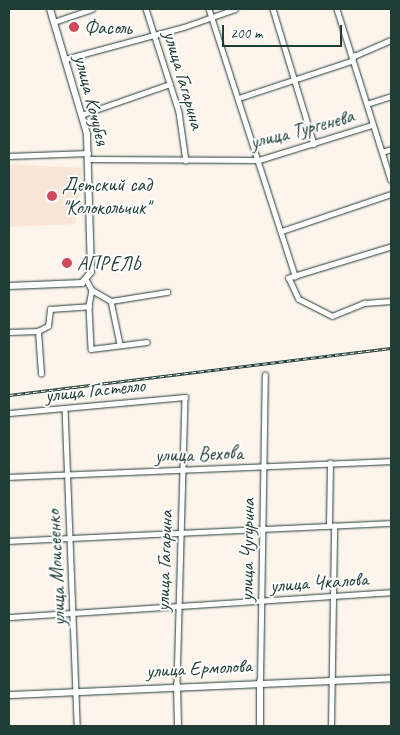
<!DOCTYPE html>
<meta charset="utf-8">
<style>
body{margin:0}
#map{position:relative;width:400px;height:735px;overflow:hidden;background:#fdf4ec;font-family:Caveat,sans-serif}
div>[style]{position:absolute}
.built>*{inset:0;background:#fae6d6}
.roads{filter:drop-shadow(0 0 1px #1f3d34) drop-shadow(0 0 1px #1f3d34)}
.street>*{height:4.5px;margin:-2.25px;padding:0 2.25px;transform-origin:2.25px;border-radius:2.25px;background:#fff}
.secondary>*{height:6px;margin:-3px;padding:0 3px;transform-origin:3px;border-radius:3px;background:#fff}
.rail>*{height:3px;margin-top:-1.5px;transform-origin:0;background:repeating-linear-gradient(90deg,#fff 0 4px,#1f3d34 0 8px);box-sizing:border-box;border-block:1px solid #1f3d34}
.dots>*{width:14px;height:14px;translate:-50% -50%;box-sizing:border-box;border:2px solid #fff;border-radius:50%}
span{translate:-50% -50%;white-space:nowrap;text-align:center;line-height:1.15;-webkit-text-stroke:4px #fff;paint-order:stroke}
.poi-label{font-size:20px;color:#1f3d34}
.left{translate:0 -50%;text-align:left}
.street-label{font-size:20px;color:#1f3d34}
.frame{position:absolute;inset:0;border:10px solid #1f3d34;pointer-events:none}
.scale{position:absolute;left:222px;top:25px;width:120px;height:22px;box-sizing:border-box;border:2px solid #1f3d34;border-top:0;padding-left:6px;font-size:15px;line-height:18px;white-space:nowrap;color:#1f3d34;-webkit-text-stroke:4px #fff;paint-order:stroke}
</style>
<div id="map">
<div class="built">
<div style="clip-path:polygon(9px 164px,82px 168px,75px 224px,9px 227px)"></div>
</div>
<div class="roads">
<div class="street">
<div style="left:146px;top:9px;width:108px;rotate:72.2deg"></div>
<div style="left:179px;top:112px;width:49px;rotate:81.9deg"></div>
<div style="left:209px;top:9px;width:281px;rotate:72.1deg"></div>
<div style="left:273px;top:9px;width:141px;rotate:73.1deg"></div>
<div style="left:337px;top:9px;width:179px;rotate:72.5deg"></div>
<div style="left:54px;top:22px;width:40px;rotate:-18.9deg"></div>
<div style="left:65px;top:59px;width:123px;rotate:-15.1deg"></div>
<div style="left:184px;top:27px;width:54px;rotate:-19.4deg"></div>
<div style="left:239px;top:98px;width:118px;rotate:-18.3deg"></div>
<div style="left:351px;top:61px;width:6px;rotate:-59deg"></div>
<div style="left:354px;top:56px;width:40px;rotate:-23.4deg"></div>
<div style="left:367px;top:104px;width:25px;rotate:-18deg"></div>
<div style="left:81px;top:115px;width:94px;rotate:-19.2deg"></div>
<div style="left:382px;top:152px;width:9px;rotate:-18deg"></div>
<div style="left:9px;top:156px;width:79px;rotate:-2.2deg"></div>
<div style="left:90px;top:159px;width:169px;rotate:0.3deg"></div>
<div style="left:259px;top:160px;width:118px;rotate:-17.2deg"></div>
<div style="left:282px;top:231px;width:115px;rotate:-18.7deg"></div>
<div style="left:391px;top:247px;width:107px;rotate:163.1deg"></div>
<div style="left:289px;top:278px;width:23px;rotate:65deg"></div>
<div style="left:299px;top:299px;width:37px;rotate:27deg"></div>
<div style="left:332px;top:316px;width:35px;rotate:-22deg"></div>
<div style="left:364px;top:303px;width:27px;rotate:-4deg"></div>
<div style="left:87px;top:281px;width:10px;rotate:61deg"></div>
<div style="left:92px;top:290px;width:16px;rotate:101deg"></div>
<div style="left:89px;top:306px;width:43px;rotate:87.3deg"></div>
<div style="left:91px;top:349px;width:56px;rotate:-7.1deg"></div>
<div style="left:92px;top:290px;width:22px;rotate:30deg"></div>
<div style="left:111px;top:301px;width:57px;rotate:-9.1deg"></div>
<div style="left:111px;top:301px;width:44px;rotate:78.2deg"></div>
<div style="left:9px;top:332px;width:29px;rotate:-2deg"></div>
<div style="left:41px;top:374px;width:43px;rotate:-94deg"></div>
<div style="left:38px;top:331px;width:11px;rotate:-27deg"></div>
<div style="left:48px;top:326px;width:17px;rotate:-83deg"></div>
<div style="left:50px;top:309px;width:39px;rotate:-4deg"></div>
<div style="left:65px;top:408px;width:318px;rotate:87.8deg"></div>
<div style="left:9px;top:413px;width:177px;rotate:-5.2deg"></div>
<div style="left:185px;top:397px;width:288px;rotate:91.6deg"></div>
<div style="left:9px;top:477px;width:382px;rotate:-2.4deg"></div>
<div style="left:329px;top:526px;width:63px;rotate:-89.1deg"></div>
<div style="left:9px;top:541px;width:382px;rotate:-2.7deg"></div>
<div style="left:9px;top:617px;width:383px;rotate:-3.7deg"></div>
<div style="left:260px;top:681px;width:306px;rotate:-89.1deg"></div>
<div style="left:331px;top:726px;width:200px;rotate:-89.1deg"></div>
</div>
<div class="secondary">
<div style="left:9px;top:286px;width:73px;rotate:-2.4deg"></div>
<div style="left:82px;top:283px;width:14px;rotate:-51deg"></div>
<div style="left:91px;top:272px;width:138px;rotate:-91.7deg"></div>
<div style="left:87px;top:134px;width:130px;rotate:-106.5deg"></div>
<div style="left:177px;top:685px;width:41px;rotate:88.6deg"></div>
<div style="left:9px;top:695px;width:382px;rotate:-2.5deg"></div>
<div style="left:260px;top:726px;width:45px;rotate:-90deg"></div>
</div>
</div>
<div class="rail">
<div style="left:9px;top:395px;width:385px;rotate:-7deg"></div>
</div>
<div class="dots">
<div style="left:74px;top:27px;background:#d1495b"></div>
<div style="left:52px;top:196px;background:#d1495b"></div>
<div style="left:67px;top:263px;background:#d1495b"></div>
</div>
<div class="poi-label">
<span class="left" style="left:84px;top:27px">Фасоль</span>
<span class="left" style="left:62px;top:196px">Детский сад<br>"Колокольчик"</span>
<span class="left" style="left:77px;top:263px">АПРЕЛЬ</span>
</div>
<div class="street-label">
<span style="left:184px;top:80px;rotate:74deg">улица Гагарина</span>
<span style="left:92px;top:100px;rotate:76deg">улица Кочубея</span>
<span style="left:302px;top:129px;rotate:-15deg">улица Тургенева</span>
<span style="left:95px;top:390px;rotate:-6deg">улица Гастелло</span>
<span style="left:199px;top:454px;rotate:-2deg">улица Вехова</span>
<span style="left:247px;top:550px;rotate:-89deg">улица Чугурина</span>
<span style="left:164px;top:561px;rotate:-88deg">улица Гагарина</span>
<span style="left:56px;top:568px;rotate:-93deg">улица Моисеенко</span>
<span style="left:319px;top:582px;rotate:-4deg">улица Чкалова</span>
<span style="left:199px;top:668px;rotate:-3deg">улица Ермолова</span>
</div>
<div class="frame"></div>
<div class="scale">200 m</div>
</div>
